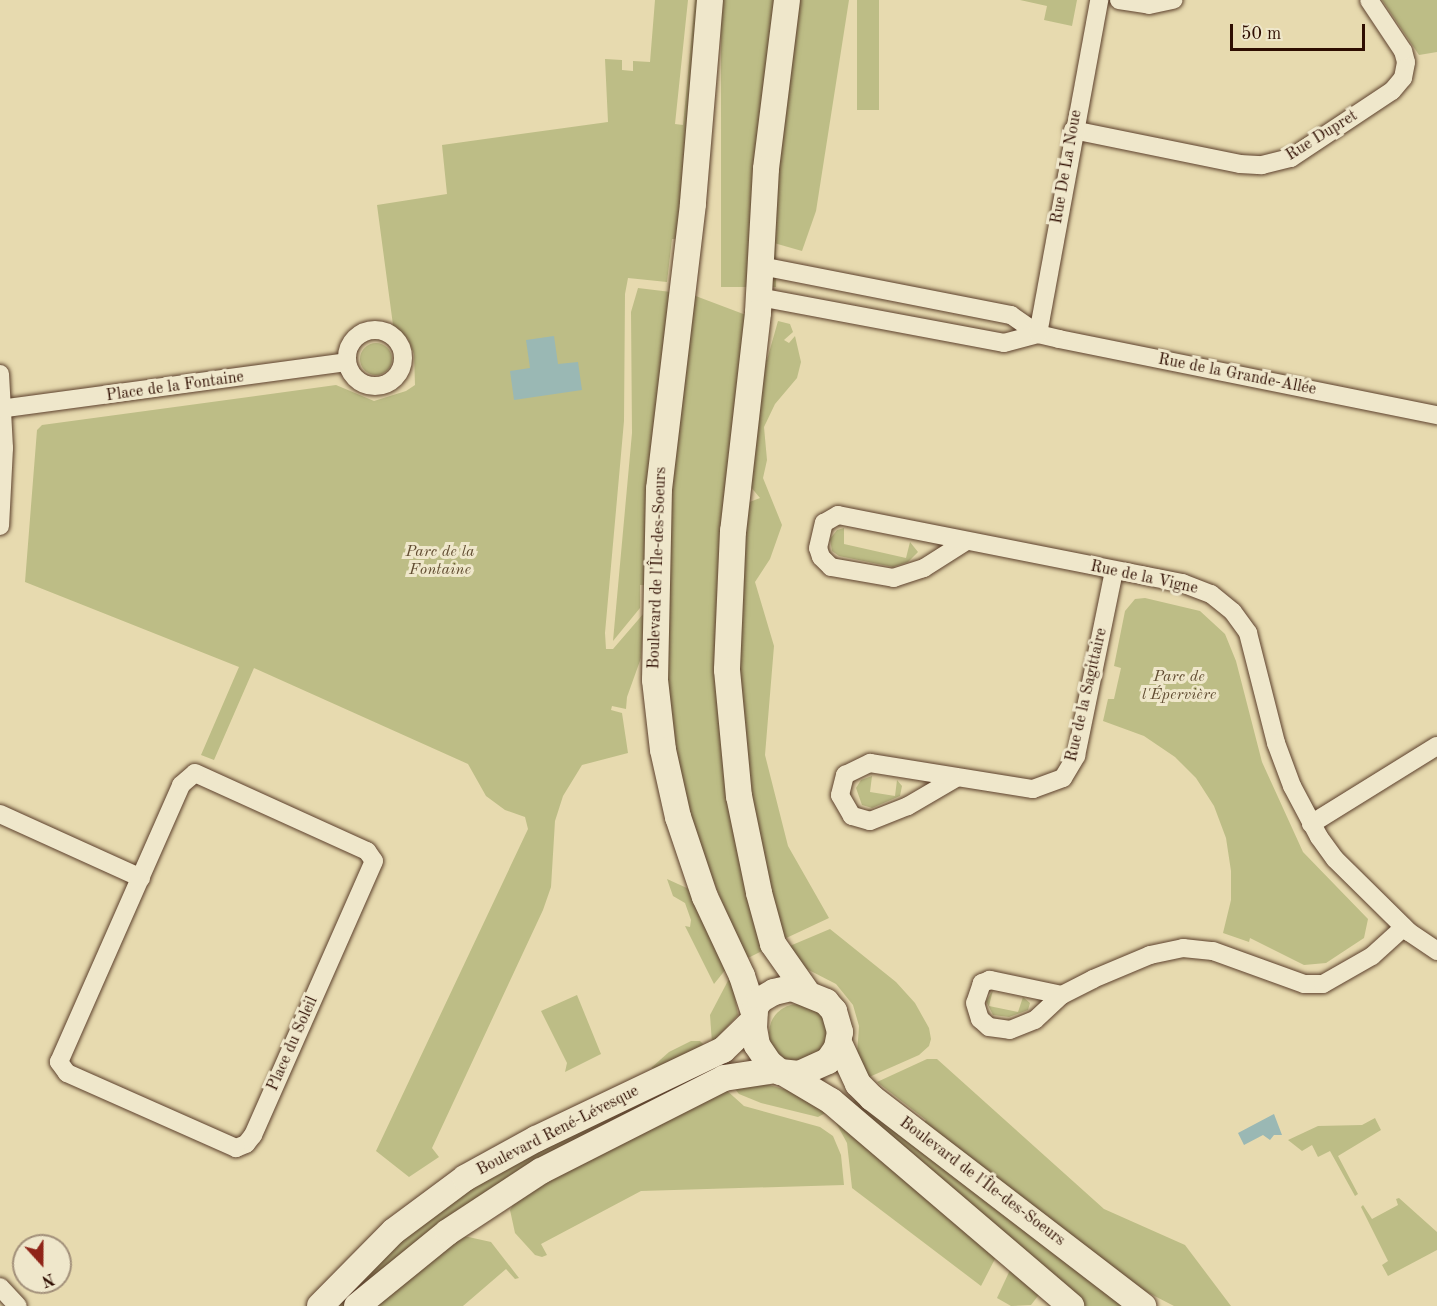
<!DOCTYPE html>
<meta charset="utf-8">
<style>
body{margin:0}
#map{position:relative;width:1437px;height:1306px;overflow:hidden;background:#e7daaf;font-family:"Old Standard TT",serif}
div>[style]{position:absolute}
.green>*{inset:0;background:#bdbd86;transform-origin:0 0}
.round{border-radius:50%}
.water>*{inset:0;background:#9ab8b4}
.roads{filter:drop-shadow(0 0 2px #5c402c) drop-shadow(0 0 2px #5c402c)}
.street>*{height:18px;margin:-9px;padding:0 9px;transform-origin:9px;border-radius:9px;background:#efe7cb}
.street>.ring{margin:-9px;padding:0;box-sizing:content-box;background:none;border:18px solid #efe7cb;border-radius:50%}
.secondary>*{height:26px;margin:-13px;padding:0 13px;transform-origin:13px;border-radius:13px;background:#efe7cb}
span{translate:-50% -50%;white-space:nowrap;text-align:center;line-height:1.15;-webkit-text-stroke:6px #efe7cb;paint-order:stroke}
.street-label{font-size:16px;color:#2e0d01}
.park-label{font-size:16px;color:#604b30;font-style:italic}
.north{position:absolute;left:12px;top:1234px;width:60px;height:60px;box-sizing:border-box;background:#efe7cb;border:2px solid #a2907a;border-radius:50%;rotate:159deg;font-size:16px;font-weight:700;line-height:24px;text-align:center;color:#2e0d01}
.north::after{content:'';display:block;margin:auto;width:21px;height:27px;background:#8f2418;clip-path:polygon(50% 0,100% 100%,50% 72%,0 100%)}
.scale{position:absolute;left:1230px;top:24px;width:135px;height:27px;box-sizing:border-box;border:3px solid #2e0d01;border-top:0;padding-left:8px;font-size:18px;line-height:21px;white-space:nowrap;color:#2e0d01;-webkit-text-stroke:4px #efe7cb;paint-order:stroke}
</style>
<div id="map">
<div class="green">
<div style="clip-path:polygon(655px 0,688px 0,675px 124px,683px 125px,695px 0,699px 0,678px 239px,672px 239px,667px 282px,628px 278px,625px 294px,624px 421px,605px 633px,606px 649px,613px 649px,644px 613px,641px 658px,627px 697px,626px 709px,612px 706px,611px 710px,622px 713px,628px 753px,582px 765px,563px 796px,555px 821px,551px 887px,543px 910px,432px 1148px,439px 1157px,409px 1177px,376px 1151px,528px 829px,525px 817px,505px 810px,486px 796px,468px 764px,254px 668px,214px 760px,201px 755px,239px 667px,25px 582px,37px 430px,42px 425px,336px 385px,374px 401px,406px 391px,415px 385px,414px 354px,408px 339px,393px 325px,377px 205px,447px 194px,442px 145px,608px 122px,605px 59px,622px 60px,622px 70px,633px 71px,633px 61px,650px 62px)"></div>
<div style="left:721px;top:0;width:55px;height:287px"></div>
<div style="clip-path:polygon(799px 0,849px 0,816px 211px,802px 251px,774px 243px,776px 169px)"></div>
<div style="left:857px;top:0;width:22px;height:110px"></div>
<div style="clip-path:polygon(1020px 0,1077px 0,1072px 26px,1044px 20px,1047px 6px)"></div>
<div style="clip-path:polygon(1382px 0,1437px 0,1437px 52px,1419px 55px)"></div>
<div style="clip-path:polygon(638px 288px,671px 292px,645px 585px,640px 585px,640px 608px,613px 641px,632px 433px,631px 312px)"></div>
<div style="clip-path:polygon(693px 295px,746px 315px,718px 569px,715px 647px,718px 700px,764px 950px,746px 959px,695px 837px,678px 767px,667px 688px,671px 473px)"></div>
<div style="clip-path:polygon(778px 321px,790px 324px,793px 332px,784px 340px,789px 343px,795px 336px,801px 362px,797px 378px,775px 404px,764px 427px,767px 460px,763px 478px,782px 525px,770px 559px,755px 582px,774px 646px,765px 755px,788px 846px,829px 918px,782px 940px,753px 814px,737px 646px,747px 503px,760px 498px,750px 486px,763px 359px,767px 360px)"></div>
<div class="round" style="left:360px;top:343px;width:32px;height:32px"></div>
<div style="clip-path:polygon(844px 528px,844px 544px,906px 558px,910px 542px,918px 552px,908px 562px,893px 567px,839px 556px,832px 551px,830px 539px,837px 530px)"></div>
<div style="clip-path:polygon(1145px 598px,1200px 611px,1225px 634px,1236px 661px,1262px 762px,1303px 852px,1368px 919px,1364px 938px,1326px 963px,1304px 965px,1250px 938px,1249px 942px,1223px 933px,1231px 900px,1231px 871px,1226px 838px,1214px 806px,1196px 778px,1175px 757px,1144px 736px,1103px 721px,1108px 699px,1114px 699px,1121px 668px,1114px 666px,1125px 611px,1135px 599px)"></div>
<div style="clip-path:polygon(872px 776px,870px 792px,895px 796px,897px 780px,902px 786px,900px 796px,872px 808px,862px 805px,856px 788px,861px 780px)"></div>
<div style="clip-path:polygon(667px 879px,689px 889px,726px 969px,714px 984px,685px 926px,690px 927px,691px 920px,685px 903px,673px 896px)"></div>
<div style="clip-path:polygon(830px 929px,896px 982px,915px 1003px,929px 1028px,931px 1039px,929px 1046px,919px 1055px,867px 1078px,857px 1054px,859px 1026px,853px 1005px,836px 984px,801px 966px,785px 948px)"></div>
<div style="clip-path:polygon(731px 975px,738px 1015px,712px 1043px,710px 1015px)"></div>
<div style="clip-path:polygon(993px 990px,989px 1006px,1018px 1012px,1023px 997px,1030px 1003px,1028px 1010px,1009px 1017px,993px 1015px,986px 1001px)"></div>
<div style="clip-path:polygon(577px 995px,601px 1054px,565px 1072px,567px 1063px,541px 1011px)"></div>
<div class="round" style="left:769px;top:1004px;width:58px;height:58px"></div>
<div style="clip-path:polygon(691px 1041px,700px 1041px,705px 1046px,662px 1070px,651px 1068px,669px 1052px)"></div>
<div style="clip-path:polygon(927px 1059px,937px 1059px,1104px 1209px,1185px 1245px,1231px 1306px,1174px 1306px,1139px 1288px,924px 1123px,926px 1120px,877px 1082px)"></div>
<div style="clip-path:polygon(697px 1073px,694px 1086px,348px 1306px,327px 1306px,359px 1273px,473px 1183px)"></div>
<div style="clip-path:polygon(762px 1083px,801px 1094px,831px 1110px,818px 1117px,761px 1103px,739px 1094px,731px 1084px)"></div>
<div style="clip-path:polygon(724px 1088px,744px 1106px,820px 1127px,833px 1136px,841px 1155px,844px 1185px,641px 1191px,541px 1244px,547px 1255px,542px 1257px,535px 1255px,515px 1233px,510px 1210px,519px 1194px)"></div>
<div style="clip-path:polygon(857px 1099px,1126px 1306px,1082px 1306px,849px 1106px)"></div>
<div style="clip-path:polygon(1375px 1118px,1381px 1130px,1338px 1156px,1358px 1194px,1355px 1196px,1330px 1151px,1318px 1157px,1312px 1145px,1302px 1151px,1288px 1140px,1318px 1126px,1362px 1125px)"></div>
<div style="clip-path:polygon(834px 1119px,997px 1255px,981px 1286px,852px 1188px,847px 1143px)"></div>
<div style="clip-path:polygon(1399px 1198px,1437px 1232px,1437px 1250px,1388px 1276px,1382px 1265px,1388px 1261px,1361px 1207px,1363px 1205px,1372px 1219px,1398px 1205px,1396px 1199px)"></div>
<div style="clip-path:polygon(464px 1236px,491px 1242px,519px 1278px,515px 1279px,506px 1269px,463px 1306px,371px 1306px,415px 1268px)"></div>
<div style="clip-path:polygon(1010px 1270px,1041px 1292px,1031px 1305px,1011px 1306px,997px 1298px)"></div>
</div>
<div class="water">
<div style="clip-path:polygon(554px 336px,558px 364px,578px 362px,582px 390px,514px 400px,510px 371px,530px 368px,526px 340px)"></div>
<div style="clip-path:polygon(1274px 1114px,1282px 1135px,1274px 1135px,1270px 1140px,1263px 1135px,1244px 1145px,1238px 1133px)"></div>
</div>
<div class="roads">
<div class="street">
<div style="left:1119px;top:0;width:30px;rotate:9deg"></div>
<div style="left:1149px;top:5px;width:25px;rotate:-12deg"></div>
<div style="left:1073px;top:130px;width:170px;rotate:11.5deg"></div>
<div style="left:1240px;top:164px;width:22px;rotate:3deg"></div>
<div style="left:1262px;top:165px;width:30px;rotate:-14deg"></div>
<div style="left:1291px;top:158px;width:121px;rotate:-33.6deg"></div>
<div style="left:1392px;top:91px;width:17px;rotate:-50deg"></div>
<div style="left:1403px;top:78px;width:16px;rotate:-79deg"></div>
<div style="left:1406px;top:62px;width:11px;rotate:-105deg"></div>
<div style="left:1403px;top:51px;width:61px;rotate:-123.7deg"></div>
<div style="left:761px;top:266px;width:255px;rotate:11.1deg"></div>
<div style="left:1011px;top:315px;width:33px;rotate:35deg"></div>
<div style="left:1038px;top:334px;width:22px;rotate:13deg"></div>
<div style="left:1059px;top:339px;width:386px;rotate:11.4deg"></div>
<div style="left:759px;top:297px;width:249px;rotate:10.6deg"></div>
<div style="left:1004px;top:343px;width:35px;rotate:-15deg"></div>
<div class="ring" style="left:347px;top:330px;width:38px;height:38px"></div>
<div style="left:1038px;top:334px;width:340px;rotate:-79.6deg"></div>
<div style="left:0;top:374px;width:74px;rotate:86.9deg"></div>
<div style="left:4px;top:448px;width:78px;rotate:92.9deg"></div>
<div style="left:0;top:409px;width:350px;rotate:-7.7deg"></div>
<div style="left:965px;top:542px;width:49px;rotate:147.6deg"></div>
<div style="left:924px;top:568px;width:32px;rotate:162deg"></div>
<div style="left:894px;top:578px;width:64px;rotate:-170.1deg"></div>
<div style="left:831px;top:567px;width:14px;rotate:-135deg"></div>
<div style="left:821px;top:557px;width:9px;rotate:-108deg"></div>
<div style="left:818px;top:548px;width:26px;rotate:-77deg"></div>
<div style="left:824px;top:523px;width:16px;rotate:-30deg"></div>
<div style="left:838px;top:515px;width:351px;rotate:11.2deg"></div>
<div style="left:1182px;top:583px;width:31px;rotate:21deg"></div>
<div style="left:1211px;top:594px;width:28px;rotate:39deg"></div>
<div style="left:1233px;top:612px;width:26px;rotate:54deg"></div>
<div style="left:1248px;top:633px;width:114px;rotate:75.7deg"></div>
<div style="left:1276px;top:743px;width:46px;rotate:69.6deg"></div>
<div style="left:1292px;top:786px;width:58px;rotate:62.1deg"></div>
<div style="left:1319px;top:837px;width:27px;rotate:54deg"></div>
<div style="left:1335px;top:859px;width:104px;rotate:44.6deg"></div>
<div style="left:1409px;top:932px;width:34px;rotate:34deg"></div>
<div style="left:195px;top:773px;width:189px;rotate:24.4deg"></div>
<div style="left:367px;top:851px;width:12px;rotate:55deg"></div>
<div style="left:374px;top:861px;width:300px;rotate:113.8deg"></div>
<div style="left:253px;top:1135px;width:11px;rotate:128deg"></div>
<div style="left:246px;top:1144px;width:11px;rotate:158deg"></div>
<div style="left:236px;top:1148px;width:185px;rotate:-156.1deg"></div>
<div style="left:67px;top:1073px;width:14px;rotate:-126deg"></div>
<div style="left:59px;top:1062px;width:303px;rotate:-66.2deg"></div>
<div style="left:181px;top:785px;width:18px;rotate:-41deg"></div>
<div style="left:956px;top:778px;width:56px;rotate:149.7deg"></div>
<div style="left:908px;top:806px;width:41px;rotate:158.5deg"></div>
<div style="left:870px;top:821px;width:19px;rotate:-164deg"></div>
<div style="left:852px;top:816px;width:24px;rotate:-120deg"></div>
<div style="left:840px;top:795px;width:21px;rotate:-76deg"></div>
<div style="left:845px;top:775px;width:28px;rotate:-26deg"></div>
<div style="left:870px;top:763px;width:165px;rotate:9.1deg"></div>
<div style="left:1033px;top:789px;width:32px;rotate:-20deg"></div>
<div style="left:1063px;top:778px;width:26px;rotate:-59deg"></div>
<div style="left:1076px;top:756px;width:189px;rotate:-78.4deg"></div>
<div style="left:0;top:814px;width:155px;rotate:24.4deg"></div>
<div style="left:1311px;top:824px;width:148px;rotate:-31.8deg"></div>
<div style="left:1062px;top:995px;width:74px;rotate:-168.2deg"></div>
<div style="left:990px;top:980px;width:9px;rotate:159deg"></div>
<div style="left:982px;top:983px;width:21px;rotate:109deg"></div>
<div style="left:975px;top:1003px;width:17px;rotate:73deg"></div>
<div style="left:980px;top:1019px;width:12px;rotate:42deg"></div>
<div style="left:989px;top:1027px;width:21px;rotate:8deg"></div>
<div style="left:1010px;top:1030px;width:27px;rotate:-22deg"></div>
<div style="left:1035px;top:1020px;width:37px;rotate:-43deg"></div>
<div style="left:1062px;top:995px;width:35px;rotate:-27deg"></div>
<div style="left:1093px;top:979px;width:62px;rotate:-22.8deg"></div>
<div style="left:1150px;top:955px;width:34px;rotate:-12deg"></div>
<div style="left:1183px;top:948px;width:30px;rotate:6deg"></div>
<div style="left:1213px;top:951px;width:97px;rotate:19.9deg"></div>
<div style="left:1304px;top:984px;width:19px"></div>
<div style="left:1323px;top:984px;width:56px;rotate:-29.7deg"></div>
<div style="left:1372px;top:956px;width:43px;rotate:-42.2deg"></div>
<div style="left:0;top:1287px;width:26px;rotate:47deg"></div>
</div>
<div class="secondary">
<div style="left:710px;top:0;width:205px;rotate:94.8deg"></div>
<div style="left:693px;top:204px;width:287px;rotate:96.8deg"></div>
<div style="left:659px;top:489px;width:191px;rotate:91.2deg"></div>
<div style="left:655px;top:680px;width:70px;rotate:83.5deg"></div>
<div style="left:663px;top:750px;width:69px;rotate:77.4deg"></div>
<div style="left:678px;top:817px;width:84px;rotate:71.4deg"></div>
<div style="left:705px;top:897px;width:87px;rotate:64.9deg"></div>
<div style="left:742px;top:976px;width:40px;rotate:72deg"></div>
<div style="left:787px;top:0;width:170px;rotate:97.1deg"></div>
<div style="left:766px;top:169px;width:144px;rotate:93.2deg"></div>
<div style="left:758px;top:313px;width:219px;rotate:96.5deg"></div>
<div style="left:733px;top:531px;width:139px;rotate:92.5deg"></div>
<div style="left:727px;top:670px;width:127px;rotate:84.6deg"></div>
<div style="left:739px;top:796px;width:99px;rotate:78.3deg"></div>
<div style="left:759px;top:893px;width:53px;rotate:74.6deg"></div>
<div style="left:773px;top:944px;width:57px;rotate:54.9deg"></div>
<div style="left:792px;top:988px;width:37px;rotate:22deg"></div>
<div style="left:826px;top:1002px;width:12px;rotate:48deg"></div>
<div style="left:834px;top:1011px;width:22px;rotate:74deg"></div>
<div style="left:840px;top:1032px;width:16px;rotate:101deg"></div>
<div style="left:837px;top:1048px;width:16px;rotate:125deg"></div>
<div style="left:828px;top:1061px;width:32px;rotate:156deg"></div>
<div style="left:799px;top:1074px;width:19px;rotate:-174deg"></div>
<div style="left:780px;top:1072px;width:14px;rotate:-141deg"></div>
<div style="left:769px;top:1063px;width:22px;rotate:-124deg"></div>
<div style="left:757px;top:1045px;width:17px;rotate:-100deg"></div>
<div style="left:754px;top:1028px;width:20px;rotate:-87deg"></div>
<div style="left:755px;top:1008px;width:9px;rotate:-58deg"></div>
<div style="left:760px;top:1000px;width:16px;rotate:-30deg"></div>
<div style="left:774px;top:992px;width:18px;rotate:-13deg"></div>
<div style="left:839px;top:1043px;width:45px;rotate:65.1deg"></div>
<div style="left:858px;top:1084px;width:20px;rotate:45deg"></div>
<div style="left:872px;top:1098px;width:342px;rotate:37.5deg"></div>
<div style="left:784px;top:1073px;width:55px;rotate:30.8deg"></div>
<div style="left:831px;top:1101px;width:316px;rotate:40.5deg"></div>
<div style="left:320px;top:1306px;width:105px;rotate:-45.4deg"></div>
<div style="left:394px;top:1231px;width:89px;rotate:-36.7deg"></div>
<div style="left:465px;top:1178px;width:81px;rotate:-28.8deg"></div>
<div style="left:536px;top:1139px;width:207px;rotate:-25.5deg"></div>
<div style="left:723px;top:1050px;width:43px;rotate:-44.1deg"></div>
<div style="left:357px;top:1306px;width:117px;rotate:-39.1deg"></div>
<div style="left:448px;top:1232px;width:111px;rotate:-33.3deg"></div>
<div style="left:541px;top:1171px;width:205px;rotate:-26.9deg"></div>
<div style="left:724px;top:1078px;width:53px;rotate:-8.7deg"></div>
</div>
</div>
<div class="street-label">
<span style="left:1322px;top:136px;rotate:-32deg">Rue Dupret</span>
<span style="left:1067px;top:167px;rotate:-80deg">Rue De La Noue</span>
<span style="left:1237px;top:375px;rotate:11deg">Rue de la Grande-Allée</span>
<span style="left:175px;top:387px;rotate:-8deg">Place de la Fontaine</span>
<span style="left:658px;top:568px;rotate:-88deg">Boulevard de l'Île-des-Soeurs</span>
<span style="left:1144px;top:578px;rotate:12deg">Rue de la Vigne</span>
<span style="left:1087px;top:695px;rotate:-77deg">Rue de la Sagittaire</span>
<span style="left:293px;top:1044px;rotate:-66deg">Place du Soleil</span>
<span style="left:558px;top:1131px;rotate:-27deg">Boulevard René-Lévesque</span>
<span style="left:982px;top:1182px;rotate:37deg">Boulevard de l'Île-des-Soeurs</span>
</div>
<div class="park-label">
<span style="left:440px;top:561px">Parc de la<br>Fontaine</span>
<span style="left:1179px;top:686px">Parc de<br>l'Épervière</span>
</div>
<div class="north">N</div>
<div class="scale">50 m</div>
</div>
